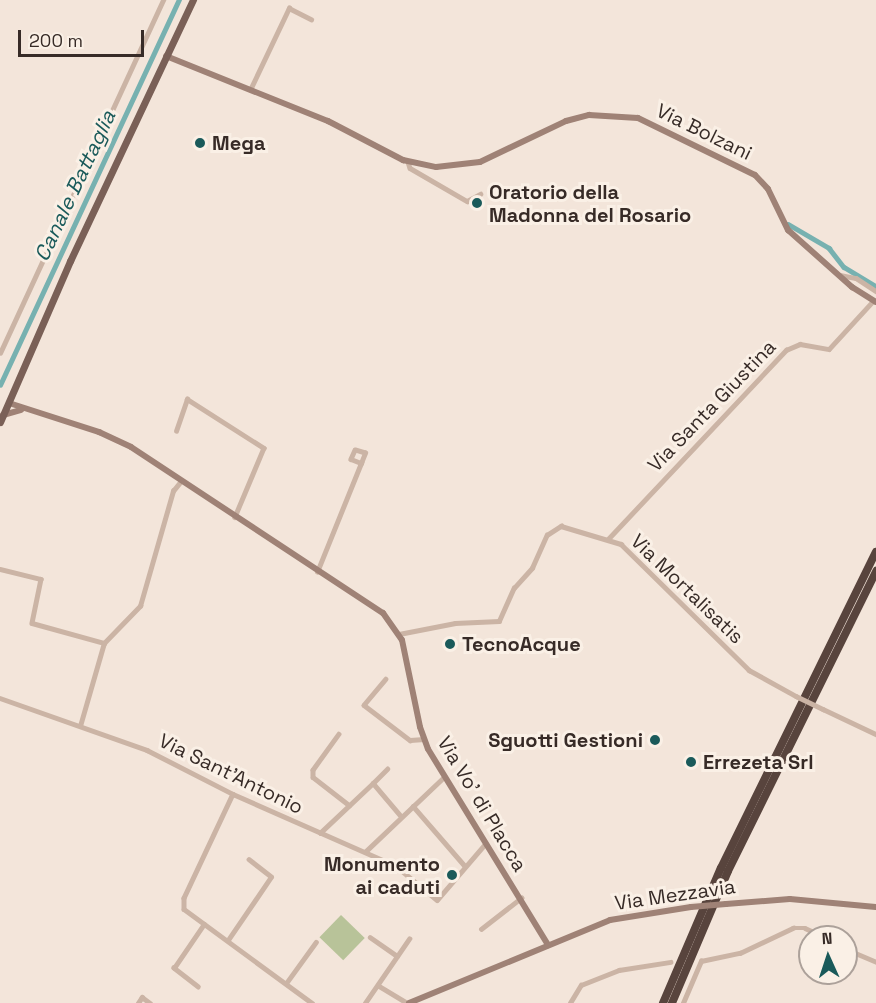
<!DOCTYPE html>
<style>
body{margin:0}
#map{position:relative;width:876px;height:1003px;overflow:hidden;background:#f3e5da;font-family:"Space Grotesk",sans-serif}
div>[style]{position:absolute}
.green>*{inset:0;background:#b8c399;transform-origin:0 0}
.canal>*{height:4.5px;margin:-2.25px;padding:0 2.25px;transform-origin:2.25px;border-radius:2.25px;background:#77b1b0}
.street>*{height:4.5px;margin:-2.25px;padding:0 2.25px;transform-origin:2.25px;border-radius:2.25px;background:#cbb4a5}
.secondary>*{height:6px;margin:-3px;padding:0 3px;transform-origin:3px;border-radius:3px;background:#9f8276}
.primary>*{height:7px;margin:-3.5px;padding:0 3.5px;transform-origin:3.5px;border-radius:3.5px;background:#7a6057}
.highway>*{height:8px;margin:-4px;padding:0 4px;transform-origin:4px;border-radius:4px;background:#58443d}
.street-bridge>*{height:4.5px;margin:-2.25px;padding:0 2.25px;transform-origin:2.25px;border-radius:2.25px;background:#cbb4a5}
.secondary-bridge>*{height:6px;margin:-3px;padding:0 3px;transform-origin:3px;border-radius:3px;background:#9f8276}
.dots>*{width:16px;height:16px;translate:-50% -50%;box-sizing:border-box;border:3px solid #faf0e6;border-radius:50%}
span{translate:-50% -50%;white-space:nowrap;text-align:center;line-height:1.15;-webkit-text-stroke:6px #faf0e6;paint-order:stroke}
.street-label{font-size:20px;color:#372b27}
.poi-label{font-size:20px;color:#372b27;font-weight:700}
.left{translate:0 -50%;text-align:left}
.right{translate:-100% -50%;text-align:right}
.water-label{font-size:21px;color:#1a5a5a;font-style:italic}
.north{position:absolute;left:798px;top:925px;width:60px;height:60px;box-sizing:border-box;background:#faf0e6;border:2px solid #aca19a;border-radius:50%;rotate:357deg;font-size:16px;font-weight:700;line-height:24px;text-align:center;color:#372b27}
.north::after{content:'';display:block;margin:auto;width:21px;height:27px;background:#1a5a5a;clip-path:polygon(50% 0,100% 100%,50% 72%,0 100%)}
.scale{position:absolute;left:18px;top:30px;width:126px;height:27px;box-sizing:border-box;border:3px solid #372b27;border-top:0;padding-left:8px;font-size:18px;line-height:21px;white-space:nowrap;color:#372b27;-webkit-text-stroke:4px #faf0e6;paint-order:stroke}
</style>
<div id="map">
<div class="green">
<div style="left:341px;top:915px;width:33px;height:31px;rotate:44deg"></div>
</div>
<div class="canal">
<div style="left:788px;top:224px;width:48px;rotate:30.3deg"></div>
<div style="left:829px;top:248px;width:24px;rotate:52deg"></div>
<div style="left:844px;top:267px;width:37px;rotate:31deg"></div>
<div style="left:0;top:385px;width:425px;rotate:-65.1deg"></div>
</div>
<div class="street">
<div style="left:250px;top:90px;width:91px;rotate:-64.6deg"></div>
<div style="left:289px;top:8px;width:25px;rotate:27deg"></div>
<div style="left:408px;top:162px;width:6px;rotate:72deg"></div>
<div style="left:410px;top:168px;width:66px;rotate:30.1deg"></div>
<div style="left:467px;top:201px;width:15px;rotate:-28deg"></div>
<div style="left:840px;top:275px;width:16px;rotate:11deg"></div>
<div style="left:856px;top:278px;width:24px;rotate:33deg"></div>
<div style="left:0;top:353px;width:389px;rotate:-65.2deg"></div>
<div style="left:176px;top:431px;width:34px;rotate:-71deg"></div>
<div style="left:187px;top:399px;width:91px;rotate:32.5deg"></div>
<div style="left:264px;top:448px;width:75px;rotate:112.8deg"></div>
<div style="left:608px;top:539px;width:260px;rotate:-46.7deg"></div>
<div style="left:786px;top:350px;width:15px;rotate:-23deg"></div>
<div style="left:800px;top:344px;width:29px;rotate:10deg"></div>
<div style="left:829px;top:349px;width:65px;rotate:-47.5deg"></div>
<div style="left:0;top:569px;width:42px;rotate:13.7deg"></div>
<div style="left:41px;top:579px;width:45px;rotate:101.6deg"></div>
<div style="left:32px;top:623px;width:75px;rotate:15.5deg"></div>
<div style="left:317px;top:572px;width:118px;rotate:-68deg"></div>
<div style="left:361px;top:463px;width:11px;rotate:-68deg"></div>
<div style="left:365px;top:453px;width:10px;rotate:-163deg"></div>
<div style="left:355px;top:450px;width:10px;rotate:114deg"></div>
<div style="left:351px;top:459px;width:11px;rotate:22deg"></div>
<div style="left:399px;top:634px;width:57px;rotate:-11.1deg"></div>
<div style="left:455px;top:623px;width:44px;rotate:-2.6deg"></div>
<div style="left:499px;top:621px;width:36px;rotate:-66deg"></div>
<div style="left:514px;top:588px;width:27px;rotate:-48deg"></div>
<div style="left:532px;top:568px;width:36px;rotate:-66deg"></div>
<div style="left:547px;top:535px;width:17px;rotate:-33deg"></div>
<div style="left:561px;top:526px;width:63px;rotate:16.7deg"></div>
<div style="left:621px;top:544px;width:180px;rotate:44.5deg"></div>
<div style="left:749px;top:670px;width:54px;rotate:29deg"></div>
<div style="left:386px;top:679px;width:34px;rotate:130deg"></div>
<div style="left:364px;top:705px;width:58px;rotate:37.3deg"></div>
<div style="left:410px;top:740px;width:14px;rotate:-4deg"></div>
<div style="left:0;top:698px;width:156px;rotate:19.5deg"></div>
<div style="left:147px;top:750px;width:97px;rotate:27.1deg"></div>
<div style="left:233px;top:794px;width:178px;rotate:23.8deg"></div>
<div style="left:396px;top:866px;width:53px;rotate:39.7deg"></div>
<div style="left:437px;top:900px;width:74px;rotate:-49.4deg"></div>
<div style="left:823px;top:709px;width:59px;rotate:25.3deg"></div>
<div style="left:80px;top:726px;width:86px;rotate:-73.9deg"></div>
<div style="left:104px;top:643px;width:52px;rotate:-45.8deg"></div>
<div style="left:140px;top:606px;width:120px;rotate:-74deg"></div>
<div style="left:173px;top:491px;width:13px;rotate:-51deg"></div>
<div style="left:339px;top:734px;width:44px;rotate:125.8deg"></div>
<div style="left:313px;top:770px;width:7px;rotate:90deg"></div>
<div style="left:313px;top:777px;width:46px;rotate:37.9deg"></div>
<div style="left:373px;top:783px;width:20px;rotate:-45deg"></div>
<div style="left:233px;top:794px;width:115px;rotate:115.2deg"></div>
<div style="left:184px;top:898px;width:11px;rotate:90deg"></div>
<div style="left:184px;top:909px;width:159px;rotate:36.3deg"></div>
<div style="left:413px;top:806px;width:79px;rotate:49.1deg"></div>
<div style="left:320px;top:833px;width:73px;rotate:-43.3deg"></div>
<div style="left:373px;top:783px;width:43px;rotate:49.7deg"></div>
<div style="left:365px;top:852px;width:109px;rotate:-43.5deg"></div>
<div style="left:481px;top:929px;width:51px;rotate:-37.8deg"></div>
<div style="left:370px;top:937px;width:33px;rotate:35deg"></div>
<div style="left:228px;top:940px;width:76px;rotate:-55.7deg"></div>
<div style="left:271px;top:877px;width:28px;rotate:-142deg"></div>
<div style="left:846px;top:949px;width:33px;rotate:23deg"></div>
<div style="left:287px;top:982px;width:49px;rotate:-54.1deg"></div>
<div style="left:379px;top:986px;width:33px;rotate:31deg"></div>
<div style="left:198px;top:987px;width:31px;rotate:-142deg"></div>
<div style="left:174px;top:968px;width:53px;rotate:-55.7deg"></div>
<div style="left:138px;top:1003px;width:7px;rotate:-56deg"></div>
<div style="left:142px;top:997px;width:10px;rotate:37deg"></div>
<div style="left:365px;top:1003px;width:78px;rotate:-55.5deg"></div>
<div style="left:570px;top:1003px;width:21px;rotate:-59deg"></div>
<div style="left:581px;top:985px;width:41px;rotate:-21.5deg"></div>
<div style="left:619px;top:970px;width:52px;rotate:-8.9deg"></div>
<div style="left:683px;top:1003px;width:46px;rotate:-66.8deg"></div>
<div style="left:701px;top:961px;width:40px;rotate:-12deg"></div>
<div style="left:740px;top:953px;width:59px;rotate:-25.3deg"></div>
<div style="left:793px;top:928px;width:12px"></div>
<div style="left:805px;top:928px;width:21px;rotate:25deg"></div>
</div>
<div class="secondary">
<div style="left:166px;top:56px;width:175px;rotate:21.9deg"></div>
<div style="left:328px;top:121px;width:85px;rotate:27.5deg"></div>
<div style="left:403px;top:160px;width:34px;rotate:12deg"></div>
<div style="left:436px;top:167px;width:44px;rotate:-6.5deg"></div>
<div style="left:480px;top:162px;width:95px;rotate:-25.5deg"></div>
<div style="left:566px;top:121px;width:24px;rotate:-15deg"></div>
<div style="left:589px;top:115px;width:49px;rotate:3.5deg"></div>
<div style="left:638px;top:118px;width:130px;rotate:26deg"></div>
<div style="left:755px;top:175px;width:19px;rotate:47deg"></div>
<div style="left:768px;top:189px;width:46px;rotate:64deg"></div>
<div style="left:788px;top:230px;width:86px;rotate:41.7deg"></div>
<div style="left:852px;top:287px;width:28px;rotate:32deg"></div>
<div style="left:9px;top:403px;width:95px;rotate:17.9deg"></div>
<div style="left:99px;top:432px;width:35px;rotate:25deg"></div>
<div style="left:131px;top:447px;width:302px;rotate:33.4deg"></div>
<div style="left:383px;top:613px;width:33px;rotate:55deg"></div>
<div style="left:402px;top:640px;width:89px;rotate:78.3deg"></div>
<div style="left:420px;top:727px;width:23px;rotate:70deg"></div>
<div style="left:428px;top:749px;width:230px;rotate:58.5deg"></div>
<div style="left:3px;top:415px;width:19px;rotate:-16deg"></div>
<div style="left:726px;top:904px;width:64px;rotate:-4.5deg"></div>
<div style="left:790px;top:899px;width:86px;rotate:5.3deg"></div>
<div style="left:409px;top:1003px;width:217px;rotate:-22.4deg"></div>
<div style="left:610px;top:920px;width:82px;rotate:-9.1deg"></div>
</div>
<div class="primary">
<div style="left:0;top:422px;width:176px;rotate:-66.5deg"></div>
<div style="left:70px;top:261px;width:289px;rotate:-64.8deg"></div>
</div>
<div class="highway">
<div style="left:663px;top:1003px;width:147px;rotate:-66.8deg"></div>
<div style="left:721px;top:868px;width:352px;rotate:-63.9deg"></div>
<div style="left:672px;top:1003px;width:143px;rotate:-67deg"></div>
<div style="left:728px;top:871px;width:335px;rotate:-63.7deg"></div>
</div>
<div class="street-bridge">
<div style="left:796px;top:696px;width:30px;rotate:26deg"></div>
</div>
<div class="secondary-bridge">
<div style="left:691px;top:907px;width:35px;rotate:-5deg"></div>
</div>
<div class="dots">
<div style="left:200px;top:143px;background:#1a5a5a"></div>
<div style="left:477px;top:203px;background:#1a5a5a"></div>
<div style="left:450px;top:644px;background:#1a5a5a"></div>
<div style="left:655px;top:740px;background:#1a5a5a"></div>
<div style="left:691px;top:762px;background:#1a5a5a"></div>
<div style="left:452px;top:875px;background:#1a5a5a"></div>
</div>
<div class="street-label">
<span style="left:704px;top:132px;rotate:26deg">Via Bolzani</span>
<span style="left:712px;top:406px;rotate:-46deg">Via Santa Giustina</span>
<span style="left:687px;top:589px;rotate:44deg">Via Mortalisatis</span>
<span style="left:231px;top:774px;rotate:26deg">Via Sant'Antonio</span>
<span style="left:482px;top:804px;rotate:59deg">Via Vo' di Placca</span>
<span style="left:675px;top:895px;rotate:-8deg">Via Mezzavia</span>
</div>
<div class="poi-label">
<span class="left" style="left:212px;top:143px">Mega</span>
<span class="left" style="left:489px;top:204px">Oratorio della<br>Madonna del Rosario</span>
<span class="left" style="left:462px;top:644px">TecnoAcque</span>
<span class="right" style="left:643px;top:740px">Sguotti Gestioni</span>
<span class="left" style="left:703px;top:762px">Errezeta Srl</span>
<span class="right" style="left:440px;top:876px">Monumento<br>ai caduti</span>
</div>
<div class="water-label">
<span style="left:75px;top:186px;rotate:-65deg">Canale Battaglia</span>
</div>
<div class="north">N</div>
<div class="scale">200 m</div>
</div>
